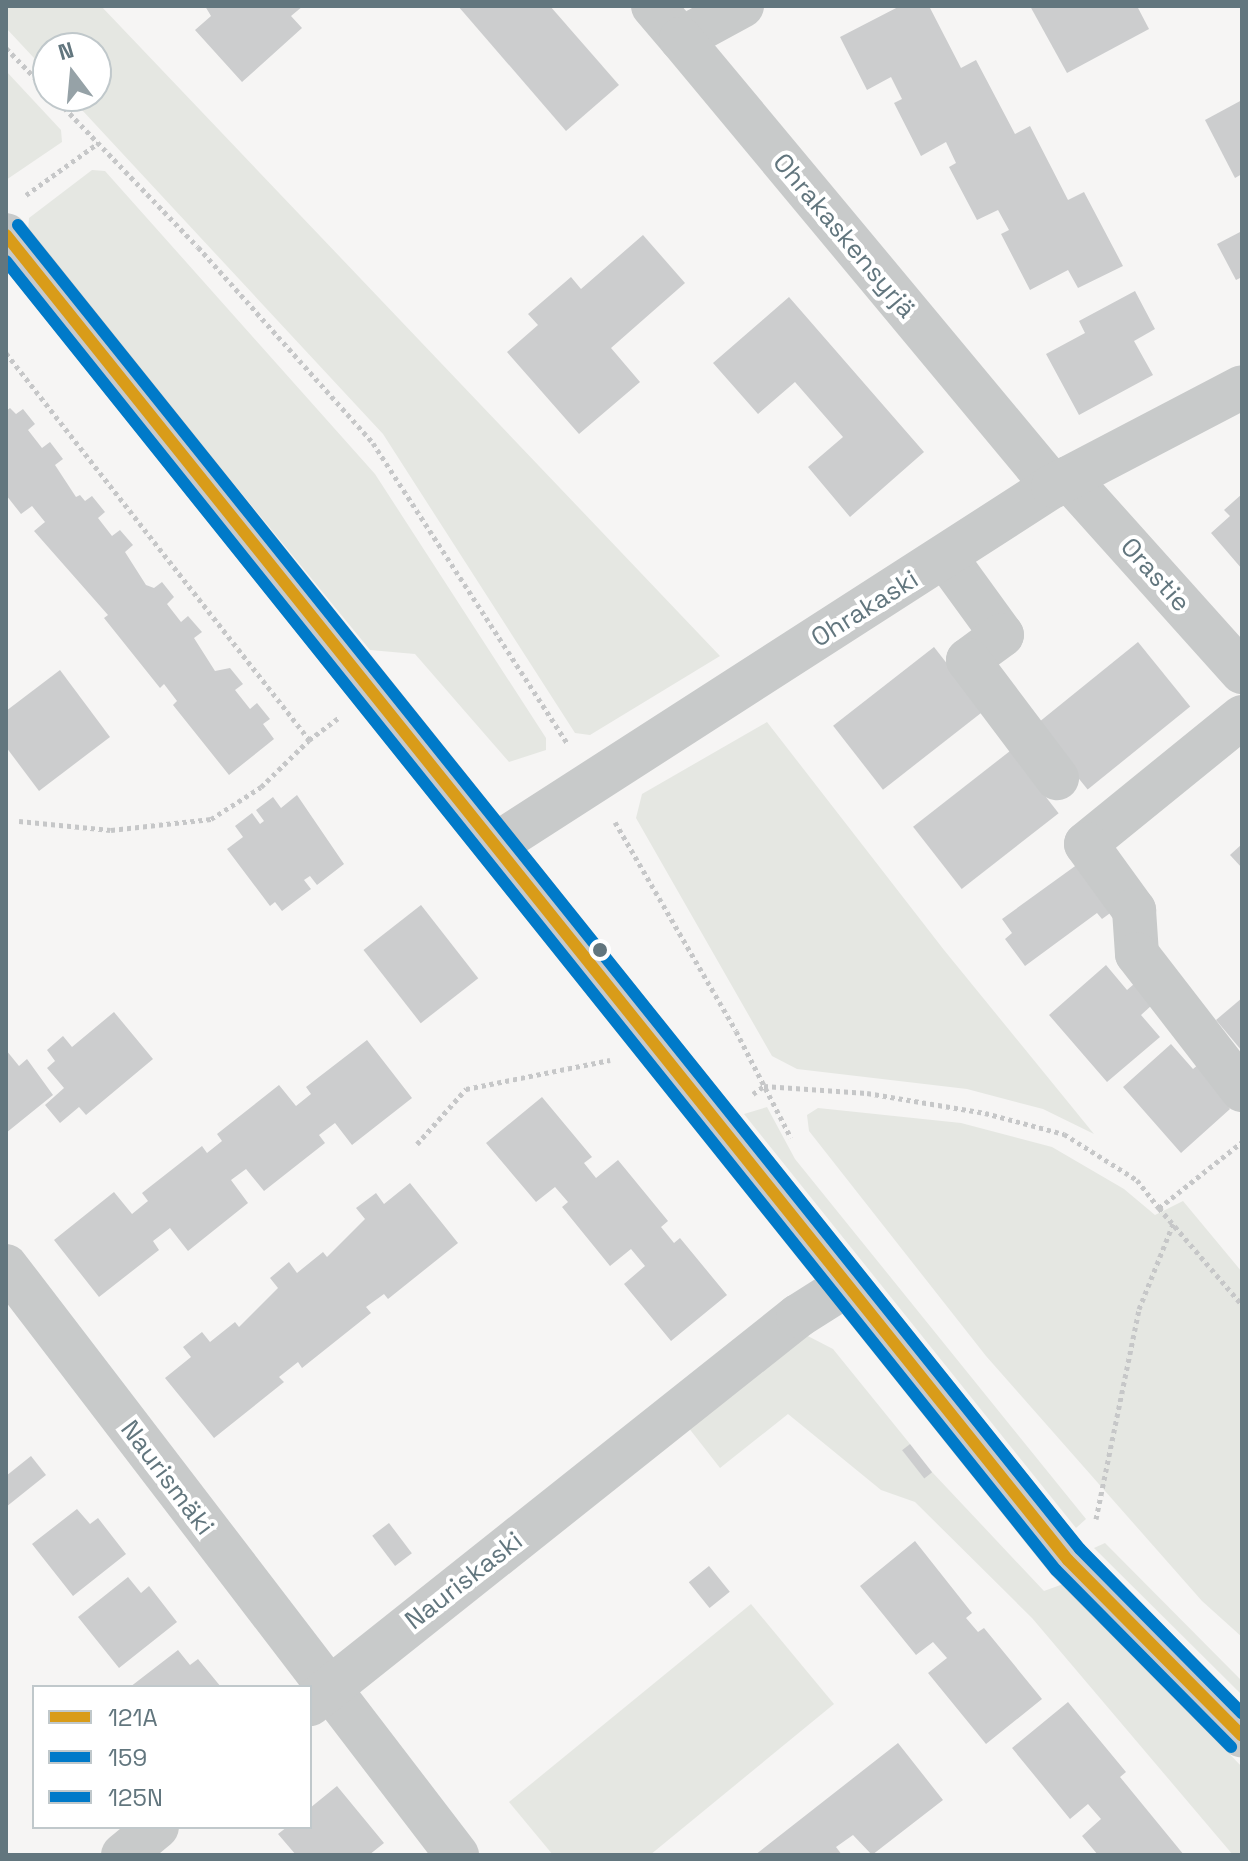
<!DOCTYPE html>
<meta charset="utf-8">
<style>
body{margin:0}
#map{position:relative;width:1248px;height:1861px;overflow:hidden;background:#f6f5f4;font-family:"Space Grotesk",sans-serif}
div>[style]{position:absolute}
.green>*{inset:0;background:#e5e7e2}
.building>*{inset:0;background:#cccdce;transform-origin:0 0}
.path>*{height:5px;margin-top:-2.5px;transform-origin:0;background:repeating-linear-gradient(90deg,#c6c7c8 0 4px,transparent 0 8px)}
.minor>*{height:44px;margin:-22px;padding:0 22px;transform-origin:22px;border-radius:22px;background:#c8caca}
.bus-1>*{height:12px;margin:-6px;padding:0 6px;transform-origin:6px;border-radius:6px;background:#d99c19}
.bus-2>*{height:12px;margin:-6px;padding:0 6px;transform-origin:6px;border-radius:6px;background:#007ac9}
.bus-3>*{height:12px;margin:-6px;padding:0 6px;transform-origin:6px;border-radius:6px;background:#007ac9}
.dots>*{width:22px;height:22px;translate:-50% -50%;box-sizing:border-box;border:4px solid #fff;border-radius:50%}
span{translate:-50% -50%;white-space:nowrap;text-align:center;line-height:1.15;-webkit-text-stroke:8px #fff;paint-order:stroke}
.street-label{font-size:26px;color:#62767e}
.frame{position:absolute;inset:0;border:8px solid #62767e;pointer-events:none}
.legend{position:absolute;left:32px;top:1685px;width:280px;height:144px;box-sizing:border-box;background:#fff;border:2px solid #c0c8cb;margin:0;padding:10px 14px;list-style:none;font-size:24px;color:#62767e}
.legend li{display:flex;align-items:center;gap:16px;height:40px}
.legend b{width:40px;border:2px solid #c0c8cb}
.north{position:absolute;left:32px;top:32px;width:80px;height:80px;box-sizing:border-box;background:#fff;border:2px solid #c0c8cb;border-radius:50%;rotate:344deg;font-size:22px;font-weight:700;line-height:32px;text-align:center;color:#62767e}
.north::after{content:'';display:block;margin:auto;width:28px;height:36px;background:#96a2a7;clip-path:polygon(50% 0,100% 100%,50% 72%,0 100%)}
</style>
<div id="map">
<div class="green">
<div style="clip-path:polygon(6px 6px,101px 6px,720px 656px,590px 735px,575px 733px,383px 434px,69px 96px,96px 96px,96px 48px,48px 48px,48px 73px,6px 28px)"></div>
<div style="clip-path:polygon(6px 71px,61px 130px,62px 142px,6px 180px)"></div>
<div style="clip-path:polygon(92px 170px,105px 171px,375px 474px,546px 738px,546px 750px,509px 762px,415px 654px,370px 650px,28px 233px,29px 218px)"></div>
<div style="clip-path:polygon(767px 722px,944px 950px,1094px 1134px,1043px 1109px,967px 1089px,797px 1069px,772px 1056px,636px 818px,642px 794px)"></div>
<div style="clip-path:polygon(767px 1107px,795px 1159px,1086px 1519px,1076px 1528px,744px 1114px)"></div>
<div style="clip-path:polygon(818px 1108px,961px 1123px,1052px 1147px,1124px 1189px,1155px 1215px,1183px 1201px,1242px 1272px,1242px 1637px,1202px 1601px,986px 1356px,809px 1131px,807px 1115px)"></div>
<div style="clip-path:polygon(802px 1333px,833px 1349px,910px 1444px,903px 1451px,924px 1477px,932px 1472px,1044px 1591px,1066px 1583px,1242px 1767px,1242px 1855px,1233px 1855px,1032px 1618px,915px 1502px,881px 1490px,788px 1414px,720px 1468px,688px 1427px)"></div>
<div style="clip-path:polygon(1105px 1543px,1242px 1681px,1242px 1695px,1094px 1548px)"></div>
<div style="clip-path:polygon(751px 1604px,834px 1704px,650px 1855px,553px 1855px,509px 1802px)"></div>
</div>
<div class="building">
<div style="clip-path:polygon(303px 6px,291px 16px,302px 28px,242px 82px,195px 30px,211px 16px,205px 6px)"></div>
<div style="clip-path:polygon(458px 6px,550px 6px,619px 85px,566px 131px)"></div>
<div style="clip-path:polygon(900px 6px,929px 6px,961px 68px,976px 60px,1015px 134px,1030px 126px,1068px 200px,1084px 192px,1123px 266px,1078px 288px,1068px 270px,1030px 290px,1001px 234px,1009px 230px,998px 210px,977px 220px,949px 167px,956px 163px,946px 142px,921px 156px,894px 103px,902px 99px,891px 77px,867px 90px,840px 37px)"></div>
<div style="clip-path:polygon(1030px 6px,1137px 6px,1149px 29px,1067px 73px)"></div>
<div style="clip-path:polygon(1242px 100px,1242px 174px,1235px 178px,1205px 120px)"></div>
<div style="clip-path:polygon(1242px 231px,1242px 277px,1236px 280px,1217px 244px)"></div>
<div style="clip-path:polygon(643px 235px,685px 283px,611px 348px,640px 382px,579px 434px,507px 352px,538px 325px,528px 314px,571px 277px,581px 289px)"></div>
<div style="clip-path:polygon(1135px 291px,1155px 329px,1134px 341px,1153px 375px,1079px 415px,1046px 354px,1085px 333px,1079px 321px)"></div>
<div style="clip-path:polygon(789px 297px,924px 452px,850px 517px,808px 467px,843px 437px,795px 382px,758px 414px,713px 363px)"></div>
<div style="clip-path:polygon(10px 408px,16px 414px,23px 409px,35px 424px,28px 430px,42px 448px,50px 442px,63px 459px,55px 465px,76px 497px,80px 495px,85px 501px,92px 496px,105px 512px,98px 518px,112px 536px,120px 530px,133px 545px,125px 552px,146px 585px,154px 588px,162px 582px,174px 597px,167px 604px,181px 622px,188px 616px,202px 632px,194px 638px,215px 671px,230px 668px,243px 684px,235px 690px,250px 709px,257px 703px,270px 719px,263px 724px,274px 739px,229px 775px,173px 705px,177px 701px,164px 684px,160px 688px,104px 618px,108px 615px,34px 531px,45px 522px,32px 506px,21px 514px,6px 495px,6px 411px)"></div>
<div style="clip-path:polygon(1242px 494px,1242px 569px,1211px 533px,1230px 516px,1224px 510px)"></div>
<div style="left:1138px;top:642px;width:83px;height:132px;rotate:51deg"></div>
<div style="left:934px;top:647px;width:81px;height:128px;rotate:52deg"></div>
<div style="clip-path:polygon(60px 670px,110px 737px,39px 791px,6px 747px,6px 711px)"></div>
<div style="left:1010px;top:751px;width:79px;height:123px;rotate:52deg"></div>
<div style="clip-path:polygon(297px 795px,344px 864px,317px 885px,310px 876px,304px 880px,311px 889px,282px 911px,275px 902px,270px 906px,227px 849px,243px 837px,235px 826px,252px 813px,260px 824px,264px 821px,256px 810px,273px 797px,281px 808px)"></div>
<div style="clip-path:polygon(1242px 844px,1242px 868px,1230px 855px)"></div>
<div style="clip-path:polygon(1078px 864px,1113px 911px,1102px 919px,1097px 913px,1025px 966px,1005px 939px,1012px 933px,1002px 919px)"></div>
<div style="left:421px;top:905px;width:93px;height:73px;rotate:52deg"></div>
<div style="clip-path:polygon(1106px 965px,1127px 990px,1134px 984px,1152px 1005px,1141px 1015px,1160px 1037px,1107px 1082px,1049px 1015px)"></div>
<div style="clip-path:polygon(1242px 998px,1242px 1051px,1216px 1020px)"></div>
<div style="clip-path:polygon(114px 1012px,153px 1059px,86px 1115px,79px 1107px,60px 1123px,45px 1105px,64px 1088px,47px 1068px,55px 1061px,47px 1050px,63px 1036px,72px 1047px)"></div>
<div style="clip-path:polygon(367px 1040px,412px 1098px,352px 1145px,335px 1123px,319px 1135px,325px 1143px,264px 1191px,246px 1169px,231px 1180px,248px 1203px,188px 1251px,170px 1228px,153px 1241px,159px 1250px,99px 1297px,54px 1240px,114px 1192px,132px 1214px,148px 1201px,142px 1193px,202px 1146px,207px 1153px,222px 1141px,217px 1134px,279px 1085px,296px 1106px,311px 1094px,306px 1087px)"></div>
<div style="clip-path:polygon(1171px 1044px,1193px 1069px,1199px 1064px,1230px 1109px,1181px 1153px,1123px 1087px)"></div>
<div style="clip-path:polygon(6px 1050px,19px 1066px,27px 1059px,53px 1095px,6px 1133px)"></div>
<div style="clip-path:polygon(542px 1097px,592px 1157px,584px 1163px,596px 1178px,618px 1160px,668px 1221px,661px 1227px,674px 1243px,680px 1238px,727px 1295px,671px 1341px,624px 1284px,645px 1266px,631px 1249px,610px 1266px,562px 1207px,568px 1202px,555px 1187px,536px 1202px,486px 1143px)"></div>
<div style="clip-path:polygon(410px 1183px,458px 1243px,388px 1299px,384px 1294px,366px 1307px,371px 1313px,302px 1368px,298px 1362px,279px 1377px,284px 1382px,214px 1438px,165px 1378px,191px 1357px,183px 1347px,202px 1332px,210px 1342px,235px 1322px,239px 1327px,278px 1288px,270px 1278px,289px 1262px,297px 1273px,323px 1252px,327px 1257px,365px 1219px,356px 1208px,376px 1193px,384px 1204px)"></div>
<div style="left:910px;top:1444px;width:36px;height:10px;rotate:52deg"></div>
<div style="clip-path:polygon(31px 1456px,46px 1475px,6px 1507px,6px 1476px)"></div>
<div style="clip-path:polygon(77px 1509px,90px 1524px,98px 1518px,126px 1554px,73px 1596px,32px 1544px)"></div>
<div style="left:389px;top:1523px;width:38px;height:21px;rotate:53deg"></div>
<div style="clip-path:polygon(915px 1541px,972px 1613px,966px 1618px,978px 1632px,984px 1628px,1042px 1699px,986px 1744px,928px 1673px,947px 1658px,933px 1642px,916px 1655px,860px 1586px)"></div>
<div style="left:709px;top:1566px;width:33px;height:26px;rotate:51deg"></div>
<div style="clip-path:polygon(128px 1577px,141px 1593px,149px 1586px,177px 1622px,119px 1668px,78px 1617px)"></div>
<div style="clip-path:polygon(178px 1650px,190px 1665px,198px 1659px,221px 1687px,130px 1687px)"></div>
<div style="clip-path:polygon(1068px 1702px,1126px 1772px,1120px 1777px,1184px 1855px,1098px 1855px,1082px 1836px,1101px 1819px,1088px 1804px,1070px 1819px,1012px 1748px)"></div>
<div style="clip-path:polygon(898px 1743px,943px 1800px,872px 1855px,853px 1835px,836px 1847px,842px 1855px,755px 1855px)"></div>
<div style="clip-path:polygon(337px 1786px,384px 1843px,369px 1855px,296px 1855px,278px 1834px,287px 1827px,310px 1827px,310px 1808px)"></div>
</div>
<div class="path">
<div style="left:6px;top:48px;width:60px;rotate:45.7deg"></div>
<div style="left:53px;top:96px;width:209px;rotate:46.2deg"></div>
<div style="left:198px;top:247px;width:263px;rotate:48.2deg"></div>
<div style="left:373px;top:443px;width:359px;rotate:57.1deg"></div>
<div style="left:26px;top:195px;width:89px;rotate:-35.8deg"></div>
<div style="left:6px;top:353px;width:492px;rotate:51.9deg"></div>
<div style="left:309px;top:740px;width:38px;rotate:-37deg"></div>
<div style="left:19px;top:821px;width:92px;rotate:5.6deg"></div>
<div style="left:111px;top:830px;width:101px;rotate:-6.3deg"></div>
<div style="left:211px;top:819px;width:59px;rotate:-32.6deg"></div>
<div style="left:261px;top:787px;width:67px;rotate:-44.4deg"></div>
<div style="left:615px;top:822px;width:241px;rotate:59.9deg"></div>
<div style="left:736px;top:1031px;width:120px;rotate:62.8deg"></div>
<div style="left:753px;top:1094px;width:14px;rotate:-36deg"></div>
<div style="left:764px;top:1086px;width:103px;rotate:3.9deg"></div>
<div style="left:867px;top:1093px;width:120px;rotate:9.6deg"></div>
<div style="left:985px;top:1113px;width:82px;rotate:14.9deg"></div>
<div style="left:1064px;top:1134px;width:86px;rotate:32.2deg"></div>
<div style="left:1137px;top:1180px;width:36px;rotate:52deg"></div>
<div style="left:1159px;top:1208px;width:106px;rotate:-38.5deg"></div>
<div style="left:417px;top:1144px;width:74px;rotate:-48.3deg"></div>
<div style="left:466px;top:1089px;width:147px;rotate:-11.4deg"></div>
<div style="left:1159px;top:1208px;width:128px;rotate:49.4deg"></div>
<div style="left:1096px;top:1519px;width:214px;rotate:-78.4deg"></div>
<div style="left:1139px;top:1309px;width:92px;rotate:-68.2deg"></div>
</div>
<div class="minor">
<div style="left:653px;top:6px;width:43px;rotate:49.7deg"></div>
<div style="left:742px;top:6px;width:69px;rotate:151.6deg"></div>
<div style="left:681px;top:39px;width:582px;rotate:50.23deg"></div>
<div style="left:6px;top:235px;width:1698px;rotate:51.29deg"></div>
<div style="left:1068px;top:1560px;width:247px;rotate:45.3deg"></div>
<div style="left:1068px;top:478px;width:261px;rotate:48.1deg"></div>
<div style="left:946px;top:558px;width:95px;rotate:54deg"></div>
<div style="left:1002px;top:635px;width:42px;rotate:143.7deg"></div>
<div style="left:968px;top:660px;width:148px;rotate:53deg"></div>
<div style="left:1242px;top:717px;width:201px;rotate:140.9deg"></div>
<div style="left:1086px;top:844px;width:82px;rotate:54deg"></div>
<div style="left:1134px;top:910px;width:44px;rotate:86.1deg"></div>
<div style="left:1137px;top:954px;width:172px;rotate:52.3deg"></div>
<div style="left:495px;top:845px;width:664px;rotate:-32.76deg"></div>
<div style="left:1053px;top:486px;width:213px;rotate:-27.6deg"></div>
<div style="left:6px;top:1266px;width:742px;rotate:52.56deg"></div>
<div style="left:310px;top:1704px;width:623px;rotate:-38.49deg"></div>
<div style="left:798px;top:1316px;width:58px;rotate:-32.3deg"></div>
<div style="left:123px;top:1855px;width:44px;rotate:-39.5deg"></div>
</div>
<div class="bus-1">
<div style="left:6px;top:235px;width:1698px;rotate:51.29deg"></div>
<div style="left:1068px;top:1560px;width:247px;rotate:45.3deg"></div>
</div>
<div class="bus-2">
<div style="left:6px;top:261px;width:1678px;rotate:51.27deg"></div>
<div style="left:1056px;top:1570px;width:249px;rotate:45.3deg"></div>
</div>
<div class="bus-3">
<div style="left:18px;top:225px;width:1697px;rotate:51.27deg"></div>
<div style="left:1080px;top:1549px;width:231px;rotate:45.4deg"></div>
</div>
<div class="dots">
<div style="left:600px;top:950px;background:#62767e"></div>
</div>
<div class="street-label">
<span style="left:844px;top:236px;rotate:50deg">Ohrakaskensyrjä</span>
<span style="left:1155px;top:575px;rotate:48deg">Orastie</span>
<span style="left:865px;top:609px;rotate:-32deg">Ohrakaski</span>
<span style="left:167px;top:1478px;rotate:53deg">Naurismäki</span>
<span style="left:464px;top:1581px;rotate:-38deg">Nauriskaski</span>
</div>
<div class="frame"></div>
<ul class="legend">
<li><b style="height:10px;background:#d99c19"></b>121A</li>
<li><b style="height:10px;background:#007ac9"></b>159</li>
<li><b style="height:10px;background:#007ac9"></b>125N</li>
</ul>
<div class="north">N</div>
</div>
